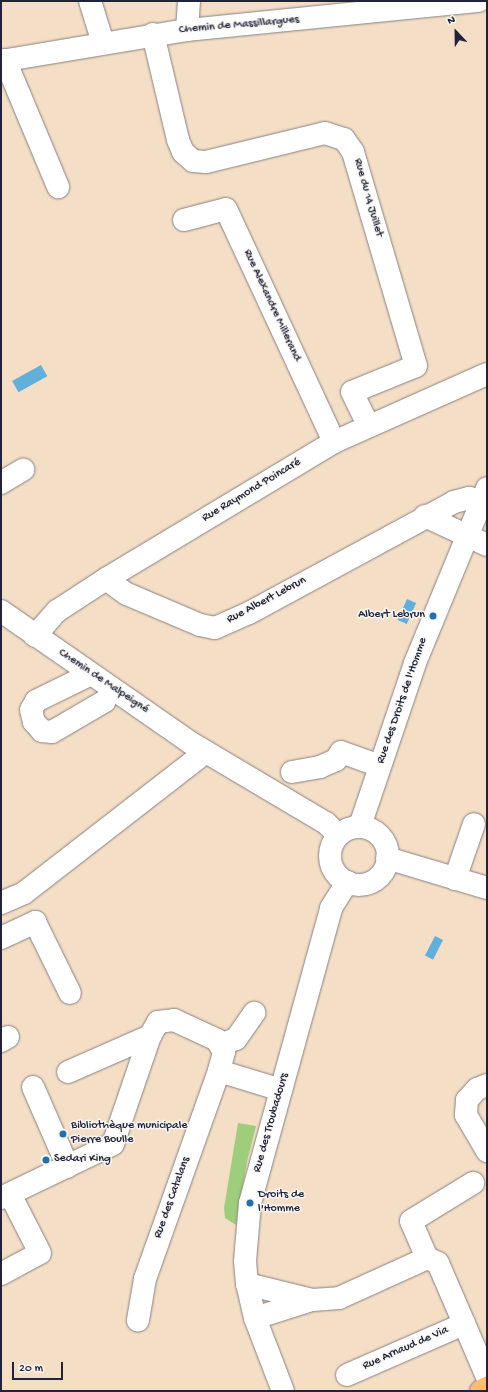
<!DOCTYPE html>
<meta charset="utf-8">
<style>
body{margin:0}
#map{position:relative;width:488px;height:1392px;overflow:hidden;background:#f4dfc6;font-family:"Gochi Hand",sans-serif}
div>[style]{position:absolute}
.green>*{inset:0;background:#9ece7c}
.water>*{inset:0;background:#60b0db;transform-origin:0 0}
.roads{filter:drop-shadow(0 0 1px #8b8080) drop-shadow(0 0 1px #8b8080)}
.minor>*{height:22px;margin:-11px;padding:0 11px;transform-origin:11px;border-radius:11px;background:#fff}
.minor>.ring{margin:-11px;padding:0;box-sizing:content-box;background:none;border:22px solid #fff;border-radius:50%}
.major>*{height:22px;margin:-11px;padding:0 11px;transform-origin:11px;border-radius:11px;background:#fdbc70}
.dots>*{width:11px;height:11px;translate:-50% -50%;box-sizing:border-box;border:2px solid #f6f6f2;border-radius:50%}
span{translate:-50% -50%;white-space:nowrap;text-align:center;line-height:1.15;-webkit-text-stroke:3px #f6f6f2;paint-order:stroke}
.street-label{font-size:12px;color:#22223b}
.poi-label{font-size:12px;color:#22223b}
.right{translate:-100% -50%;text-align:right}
.left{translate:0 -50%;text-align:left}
.frame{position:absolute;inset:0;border:2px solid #22223b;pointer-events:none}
.north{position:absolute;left:436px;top:12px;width:40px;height:40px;-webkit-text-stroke:3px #f6f6f2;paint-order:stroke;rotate:338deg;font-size:11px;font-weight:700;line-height:16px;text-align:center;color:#22223b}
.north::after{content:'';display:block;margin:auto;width:14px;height:18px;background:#22223b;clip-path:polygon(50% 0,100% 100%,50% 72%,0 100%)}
.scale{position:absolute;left:12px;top:1362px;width:51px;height:18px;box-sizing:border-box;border:2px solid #22223b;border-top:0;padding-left:5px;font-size:12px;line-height:14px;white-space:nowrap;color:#22223b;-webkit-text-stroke:3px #f6f6f2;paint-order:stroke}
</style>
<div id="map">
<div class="green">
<div style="clip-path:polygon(238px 1123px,256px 1126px,247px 1162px,236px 1225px,225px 1218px,224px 1208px)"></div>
</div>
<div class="water">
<div style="left:41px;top:365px;width:13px;height:33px;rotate:61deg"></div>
<div style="left:407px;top:599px;width:10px;height:23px;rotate:24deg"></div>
<div style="left:435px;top:936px;width:9px;height:22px;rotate:27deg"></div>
</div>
<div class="roads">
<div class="minor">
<div style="left:90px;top:1px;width:44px;rotate:72.8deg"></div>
<div style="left:187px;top:30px;width:29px;rotate:-86deg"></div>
<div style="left:153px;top:34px;width:109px;rotate:76.7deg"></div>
<div style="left:178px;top:140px;width:13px;rotate:67deg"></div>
<div style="left:183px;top:152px;width:13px;rotate:42deg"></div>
<div style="left:193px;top:161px;width:13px;rotate:4deg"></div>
<div style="left:206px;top:162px;width:122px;rotate:-13.7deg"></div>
<div style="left:325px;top:133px;width:20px;rotate:18deg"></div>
<div style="left:344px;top:139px;width:16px;rotate:55deg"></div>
<div style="left:353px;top:152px;width:223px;rotate:73.6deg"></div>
<div style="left:416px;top:366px;width:69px;rotate:157.9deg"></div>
<div style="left:352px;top:392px;width:37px;rotate:64deg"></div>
<div style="left:5px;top:60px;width:138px;rotate:67.3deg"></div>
<div style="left:1px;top:61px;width:189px;rotate:-9.5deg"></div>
<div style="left:187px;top:30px;width:293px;rotate:-5.7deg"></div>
<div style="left:184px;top:220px;width:43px;rotate:-14.7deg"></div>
<div style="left:226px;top:209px;width:257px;rotate:65.1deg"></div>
<div style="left:1px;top:483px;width:26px;rotate:-31deg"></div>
<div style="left:425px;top:516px;width:68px;rotate:25.1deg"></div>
<div style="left:106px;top:579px;width:26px;rotate:36deg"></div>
<div style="left:127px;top:594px;width:79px;rotate:23deg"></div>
<div style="left:200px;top:625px;width:15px;rotate:11deg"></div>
<div style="left:215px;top:628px;width:37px;rotate:-24deg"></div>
<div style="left:249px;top:613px;width:233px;rotate:-28.4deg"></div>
<div style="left:454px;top:502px;width:16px;rotate:-15deg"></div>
<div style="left:469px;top:498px;width:13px;rotate:13deg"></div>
<div style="left:1px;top:611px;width:231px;rotate:34.8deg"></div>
<div style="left:191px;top:743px;width:157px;rotate:30.7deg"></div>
<div style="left:326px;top:823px;width:17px;rotate:45deg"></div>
<div style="left:35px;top:636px;width:33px;rotate:-49deg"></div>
<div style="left:57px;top:611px;width:59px;rotate:-33.1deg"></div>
<div style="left:106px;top:579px;width:266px;rotate:-31deg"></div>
<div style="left:334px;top:442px;width:167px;rotate:-24deg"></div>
<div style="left:91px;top:674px;width:61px;rotate:153.9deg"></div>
<div style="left:36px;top:701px;width:10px;rotate:119deg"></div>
<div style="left:31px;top:710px;width:12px;rotate:76deg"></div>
<div style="left:34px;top:722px;width:12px;rotate:48deg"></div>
<div style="left:42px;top:731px;width:10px;rotate:6deg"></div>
<div style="left:52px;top:732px;width:61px;rotate:-30.3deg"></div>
<div style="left:292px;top:772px;width:28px;rotate:-10deg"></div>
<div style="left:320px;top:767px;width:17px;rotate:-24deg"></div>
<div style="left:336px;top:760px;width:9px;rotate:-58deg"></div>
<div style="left:341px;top:752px;width:41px;rotate:19.7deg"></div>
<div style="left:363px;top:827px;width:7px;rotate:-98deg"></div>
<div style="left:362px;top:820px;width:166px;rotate:-71.3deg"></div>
<div style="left:415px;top:663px;width:189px;rotate:-67.6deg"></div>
<div class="ring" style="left:330px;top:827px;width:36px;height:36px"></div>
<div style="left:387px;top:858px;width:104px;rotate:16.7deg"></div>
<div style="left:455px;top:879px;width:58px;rotate:-70.9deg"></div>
<div style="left:1px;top:903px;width:25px;rotate:-23deg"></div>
<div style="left:24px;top:893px;width:230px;rotate:-37.8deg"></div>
<div style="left:1px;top:938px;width:38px;rotate:-25deg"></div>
<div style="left:35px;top:922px;width:79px;rotate:63.8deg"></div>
<div style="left:1px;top:1041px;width:8px;rotate:-30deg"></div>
<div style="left:220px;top:1045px;width:17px;rotate:-21deg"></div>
<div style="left:236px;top:1039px;width:32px;rotate:-55deg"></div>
<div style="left:219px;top:1071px;width:65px;rotate:17deg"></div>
<div style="left:68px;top:1072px;width:90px;rotate:-23.7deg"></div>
<div style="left:487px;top:1085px;width:11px;rotate:158deg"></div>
<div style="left:477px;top:1089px;width:15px;rotate:132deg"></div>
<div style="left:467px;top:1100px;width:15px;rotate:94deg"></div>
<div style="left:466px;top:1115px;width:42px;rotate:59.7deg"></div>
<div style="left:33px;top:1087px;width:87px;rotate:66.4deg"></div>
<div style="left:1px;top:1198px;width:124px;rotate:-25.7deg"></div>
<div style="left:113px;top:1144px;width:114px;rotate:-71.1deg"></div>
<div style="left:150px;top:1036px;width:16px;rotate:-60deg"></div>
<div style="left:158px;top:1022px;width:16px;rotate:-7deg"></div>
<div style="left:174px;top:1020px;width:47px;rotate:24.9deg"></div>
<div style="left:217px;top:1040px;width:14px;rotate:60deg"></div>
<div style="left:224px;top:1052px;width:20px;rotate:105deg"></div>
<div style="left:219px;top:1071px;width:221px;rotate:109.6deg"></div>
<div style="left:145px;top:1279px;width:42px;rotate:99.7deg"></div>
<div style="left:427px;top:1258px;width:12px;rotate:24deg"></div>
<div style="left:438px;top:1263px;width:124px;rotate:66.7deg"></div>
<div style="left:1px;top:1274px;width:44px;rotate:-28.3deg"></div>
<div style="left:40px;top:1253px;width:66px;rotate:-117deg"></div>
<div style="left:247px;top:1284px;width:67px;rotate:13.8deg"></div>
<div style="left:312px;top:1300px;width:27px;rotate:-4deg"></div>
<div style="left:339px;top:1298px;width:97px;rotate:-24.4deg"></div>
<div style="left:427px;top:1258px;width:40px;rotate:-113.4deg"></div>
<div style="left:411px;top:1221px;width:73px;rotate:-31.5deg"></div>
<div style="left:255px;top:1318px;width:57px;rotate:-17.5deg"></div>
<div style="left:347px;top:1375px;width:128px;rotate:-23.6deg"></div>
<div style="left:283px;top:1391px;width:78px;rotate:-111deg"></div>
<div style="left:255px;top:1318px;width:35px;rotate:-103deg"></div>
<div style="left:247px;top:1284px;width:23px;rotate:-95deg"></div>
<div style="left:245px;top:1261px;width:58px;rotate:-85.1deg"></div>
<div style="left:250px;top:1203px;width:306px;rotate:-74.6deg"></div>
<div style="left:331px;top:908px;width:31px;rotate:-58deg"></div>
</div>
<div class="major">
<div style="left:481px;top:1391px;width:7px;rotate:-27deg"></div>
</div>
</div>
<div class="dots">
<div style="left:433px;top:616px;background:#1f6fb2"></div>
<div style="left:63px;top:1134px;background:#1f6fb2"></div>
<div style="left:46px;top:1160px;background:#1f6fb2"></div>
<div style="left:250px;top:1203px;background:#1f6fb2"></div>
</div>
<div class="street-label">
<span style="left:239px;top:26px;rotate:-5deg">Chemin de Massillargues</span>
<span style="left:367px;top:198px;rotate:74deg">Rue du 14 Juillet</span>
<span style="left:271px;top:306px;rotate:65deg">Rue Alexandre Millerand</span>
<span style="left:252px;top:491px;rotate:-31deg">Rue Raymond Poincaré</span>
<span style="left:267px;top:601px;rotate:-28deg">Rue Albert Lebrun</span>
<span style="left:103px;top:682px;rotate:34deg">Chemin de Malpeigné</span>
<span style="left:403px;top:701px;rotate:-71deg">Rue des Droits de l'Homme</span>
<span style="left:272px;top:1123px;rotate:-74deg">Rue des Troubadours</span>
<span style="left:173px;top:1198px;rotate:-70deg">Rue des Catalans</span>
<span style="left:406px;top:1349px;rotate:-24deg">Rue Arnaud de Via</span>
</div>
<div class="poi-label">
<span class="right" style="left:425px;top:616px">Albert Lebrun</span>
<span class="left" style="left:71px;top:1134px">Bibliothèque municipale<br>Pierre Boulle</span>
<span class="left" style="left:54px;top:1160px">Sedari King</span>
<span class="left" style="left:258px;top:1203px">Droits de<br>l'Homme</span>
</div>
<div class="frame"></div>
<div class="north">N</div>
<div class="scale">20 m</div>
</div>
